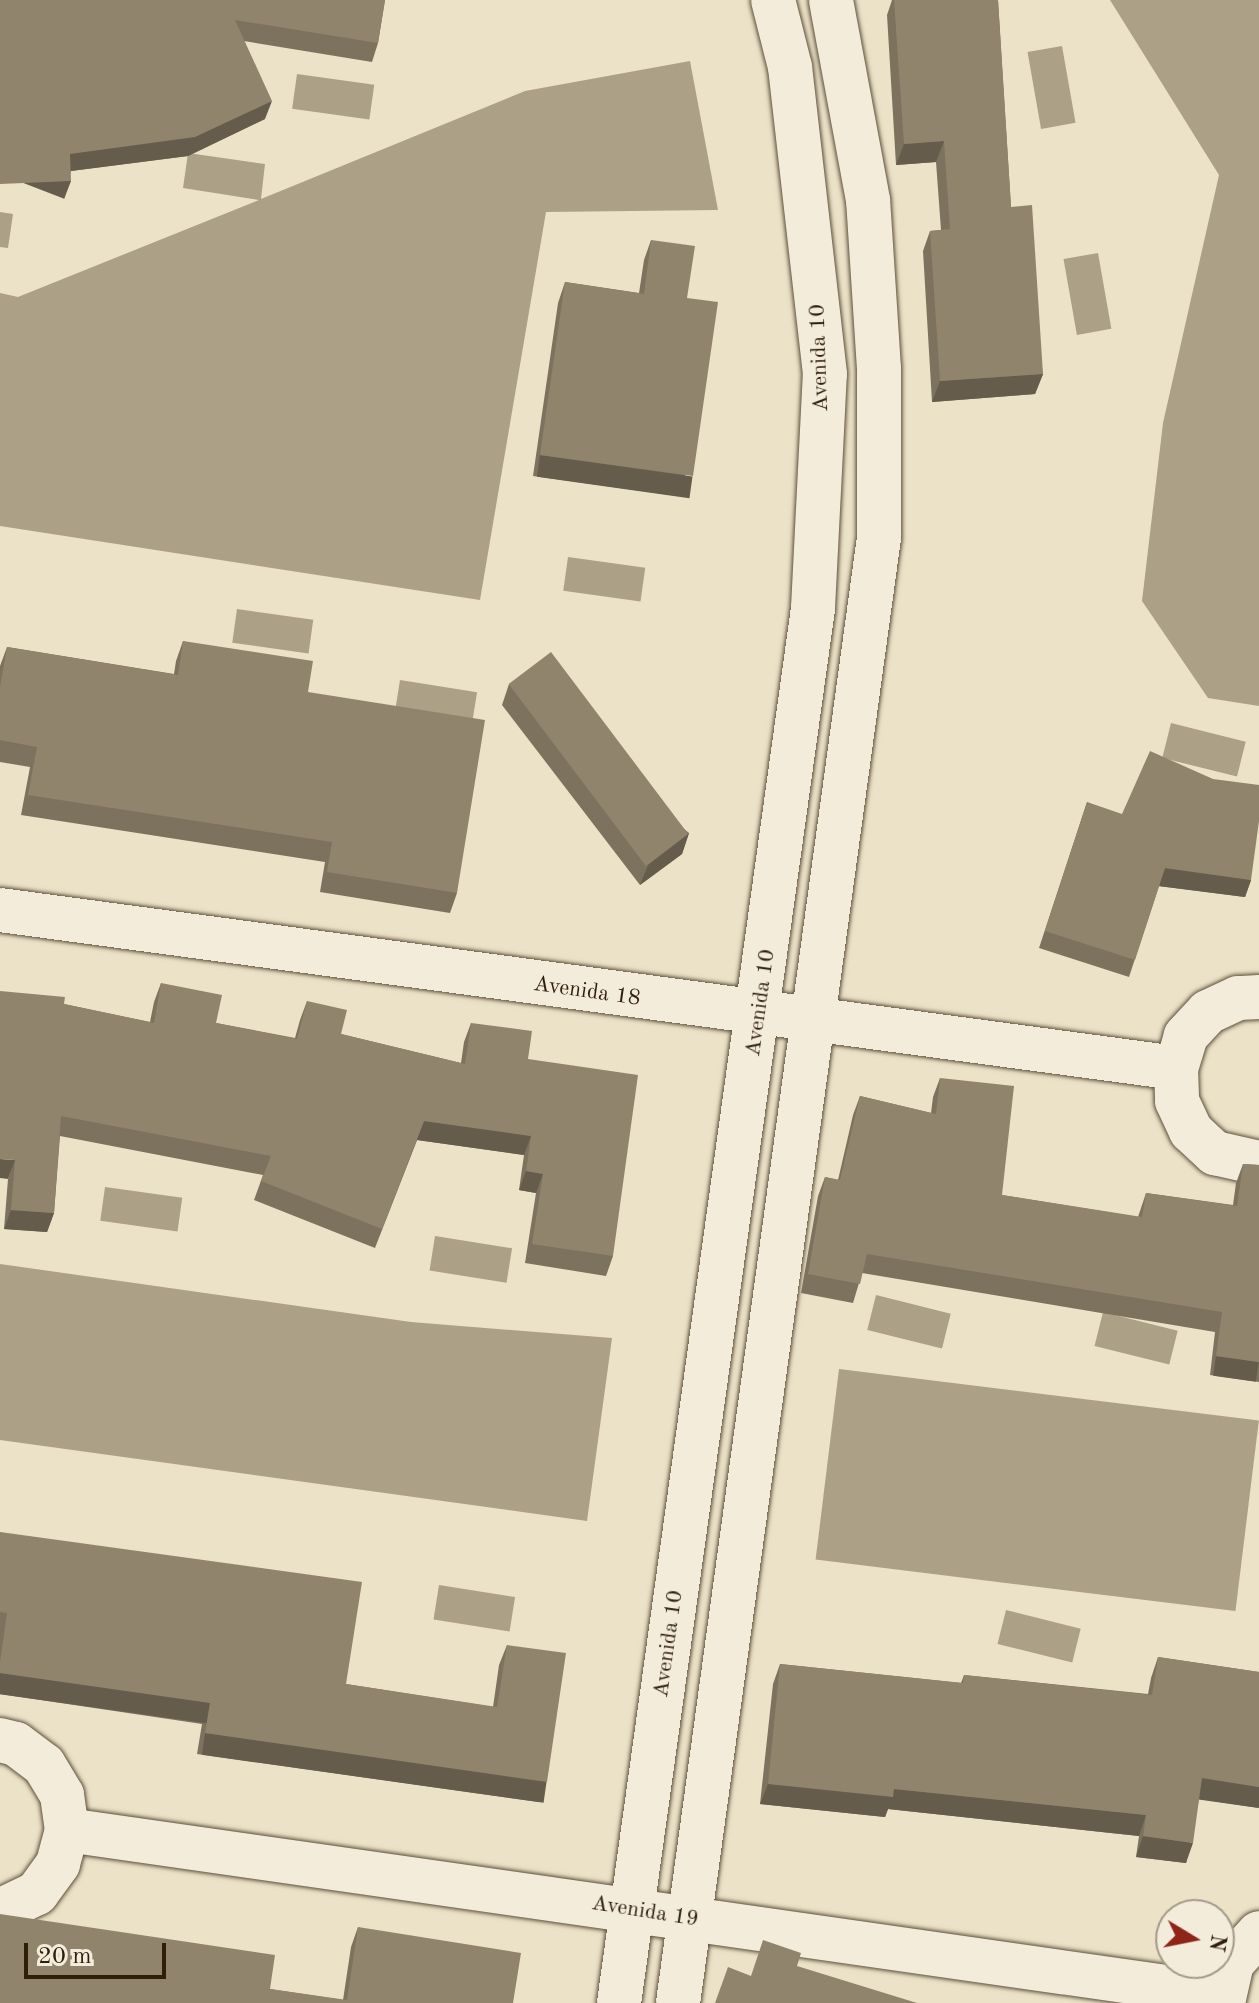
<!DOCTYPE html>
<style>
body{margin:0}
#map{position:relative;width:1259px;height:2003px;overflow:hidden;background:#ece2c8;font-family:"Old Standard TT",serif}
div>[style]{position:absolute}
.water>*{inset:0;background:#aca087;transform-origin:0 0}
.roads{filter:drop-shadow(0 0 2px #5e503a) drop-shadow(0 0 2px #5e503a)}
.minor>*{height:44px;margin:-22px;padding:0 22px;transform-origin:22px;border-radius:22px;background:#f3ecdb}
.wall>*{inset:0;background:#7d725e}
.shaded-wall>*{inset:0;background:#665c4c;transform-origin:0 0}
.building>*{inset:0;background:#91846d;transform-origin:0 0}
span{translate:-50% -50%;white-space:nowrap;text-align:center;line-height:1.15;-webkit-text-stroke:6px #f3ecdb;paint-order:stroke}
.street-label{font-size:22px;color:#2f1f0a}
.north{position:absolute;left:1155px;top:1899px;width:80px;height:80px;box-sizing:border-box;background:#f3ecdb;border:2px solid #a59a87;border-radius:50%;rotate:100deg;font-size:22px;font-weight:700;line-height:32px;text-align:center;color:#2f1f0a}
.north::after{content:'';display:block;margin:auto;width:28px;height:36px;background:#8f2418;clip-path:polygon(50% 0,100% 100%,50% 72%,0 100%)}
.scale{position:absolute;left:24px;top:1943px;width:142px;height:36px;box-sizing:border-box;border:4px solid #2f1f0a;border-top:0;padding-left:10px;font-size:24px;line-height:28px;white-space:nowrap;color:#2f1f0a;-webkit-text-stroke:6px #f3ecdb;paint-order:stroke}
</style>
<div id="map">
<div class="water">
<div style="clip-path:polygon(1110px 0,1259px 0,1259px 706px,1208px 698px,1142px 601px,1163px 423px,1219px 175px)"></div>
<div style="left:1062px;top:46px;width:78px;height:35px;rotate:80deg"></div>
<div style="clip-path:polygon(690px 61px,718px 210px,546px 212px,480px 600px,0 526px,0 293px,18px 297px,259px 200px,183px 188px,188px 153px,265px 164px,261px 199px,525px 91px)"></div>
<div style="left:297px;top:74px;width:78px;height:35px;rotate:8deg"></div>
<div style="clip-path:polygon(0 212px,13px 214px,8px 248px,0 247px)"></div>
<div style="left:1098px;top:253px;width:77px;height:35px;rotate:80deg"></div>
<div style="left:568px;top:557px;width:78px;height:34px;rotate:8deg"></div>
<div style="left:237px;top:609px;width:77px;height:34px;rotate:8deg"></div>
<div style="left:400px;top:680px;width:78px;height:35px;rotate:9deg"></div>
<div style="left:1171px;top:723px;width:77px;height:36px;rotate:14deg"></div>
<div style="left:105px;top:1187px;width:78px;height:34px;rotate:8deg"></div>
<div style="left:435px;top:1236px;width:78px;height:35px;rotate:9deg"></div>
<div style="clip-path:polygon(0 1264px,411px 1322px,612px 1338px,587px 1521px,0 1440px)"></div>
<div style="left:876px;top:1295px;width:77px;height:36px;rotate:14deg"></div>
<div style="left:1103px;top:1312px;width:77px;height:35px;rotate:14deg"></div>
<div style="left:839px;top:1369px;width:423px;height:192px;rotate:7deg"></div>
<div style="left:439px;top:1585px;width:77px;height:35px;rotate:9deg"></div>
<div style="left:1006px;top:1610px;width:77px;height:35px;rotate:14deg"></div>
</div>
<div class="roads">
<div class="minor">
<div style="left:0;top:910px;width:1187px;rotate:7.65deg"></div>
<div style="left:1259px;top:997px;width:21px;rotate:177deg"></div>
<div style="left:1238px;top:998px;width:33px;rotate:155deg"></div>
<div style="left:1208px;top:1012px;width:33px;rotate:133deg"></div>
<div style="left:1186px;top:1036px;width:34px;rotate:107deg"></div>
<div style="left:1176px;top:1068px;width:33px;rotate:88deg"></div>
<div style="left:1177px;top:1101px;width:33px;rotate:65deg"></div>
<div style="left:1191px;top:1131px;width:33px;rotate:43deg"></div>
<div style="left:1215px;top:1153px;width:45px;rotate:12.8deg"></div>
<div style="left:0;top:1740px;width:16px;rotate:14deg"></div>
<div style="left:16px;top:1744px;width:35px;rotate:37deg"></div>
<div style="left:44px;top:1765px;width:35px;rotate:59deg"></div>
<div style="left:62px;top:1795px;width:35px;rotate:82deg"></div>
<div style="left:67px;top:1830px;width:35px;rotate:105deg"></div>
<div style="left:58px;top:1864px;width:36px;rotate:126deg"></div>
<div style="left:37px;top:1893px;width:41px;rotate:154.1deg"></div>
<div style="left:67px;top:1830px;width:1167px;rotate:8.13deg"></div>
<div style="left:619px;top:2003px;width:1408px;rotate:-82.08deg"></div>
<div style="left:813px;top:608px;width:234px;rotate:-87.1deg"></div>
<div style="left:825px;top:374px;width:309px;rotate:-96.5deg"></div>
<div style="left:790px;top:67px;width:69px;rotate:-104.2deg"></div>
<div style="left:678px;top:2003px;width:1480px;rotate:-82.19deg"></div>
<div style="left:879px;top:537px;width:168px;rotate:-90deg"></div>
<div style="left:879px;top:369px;width:169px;rotate:-93.7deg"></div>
<div style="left:868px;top:200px;width:203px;rotate:-100.5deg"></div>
<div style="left:1223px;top:2003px;width:41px;rotate:-77.3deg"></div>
<div style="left:1232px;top:1963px;width:40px;rotate:-48deg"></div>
</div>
</div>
<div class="wall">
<div style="clip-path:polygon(0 0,385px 0,378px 43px,372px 62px,244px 41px,265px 119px,188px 156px,71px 171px,64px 199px)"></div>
<div style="clip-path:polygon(892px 0,998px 0,1011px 207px,1043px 374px,1035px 394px,932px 402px,923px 251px,930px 231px,941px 230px,936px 162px,896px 165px,887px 15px)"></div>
<div style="clip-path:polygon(651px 240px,687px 298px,685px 497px,533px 476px,558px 303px,565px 282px,639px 293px,644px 260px)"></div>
<div style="clip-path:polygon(183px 641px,308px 692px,457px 893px,450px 913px,320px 892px,325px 862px,21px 815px,30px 767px,0 762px,0 666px,7px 647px,174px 674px,176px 661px)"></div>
<div style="clip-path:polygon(509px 684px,689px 833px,682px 854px,640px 885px,502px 705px)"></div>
<div style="clip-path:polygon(1087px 802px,1251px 880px,1245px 897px,1159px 886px,1129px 977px,1039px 948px)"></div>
<div style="clip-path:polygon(161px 983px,216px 1023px,295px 1038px,300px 1020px,307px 1001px,341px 1034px,461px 1063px,464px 1042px,471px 1023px,528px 1059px,613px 1256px,606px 1276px,525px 1263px,536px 1193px,519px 1190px,524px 1155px,417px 1140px,375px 1248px,254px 1200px,263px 1175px,60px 1136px,54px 1213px,47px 1232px,4px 1229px,8px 1179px,64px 1004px,150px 1022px,154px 1002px)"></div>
<div style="clip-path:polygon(940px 1078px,1002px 1195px,1138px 1217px,1146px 1193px,1233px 1205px,1236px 1183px,1243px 1164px,1259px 1165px,1259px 1382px,1210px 1375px,1215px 1332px,862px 1273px,853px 1303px,801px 1293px,818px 1196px,825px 1177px,838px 1180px,853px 1115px,860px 1096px,931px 1113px,933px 1097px)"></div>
<div style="clip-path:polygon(0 1532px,346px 1684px,493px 1707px,499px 1665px,507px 1645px,539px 1802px,197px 1754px,202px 1724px,0 1694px)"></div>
<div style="clip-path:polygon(1158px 1657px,1259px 1672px,1259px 1808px,1199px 1799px,1186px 1863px,1136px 1857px,1139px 1836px,888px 1809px,885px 1817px,760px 1804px,773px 1684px,780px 1664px,961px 1683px,964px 1675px,1148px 1694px,1151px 1678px)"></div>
<div style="clip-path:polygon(358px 1927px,513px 2003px,0 2003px,270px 1989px,343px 2000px,351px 1947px)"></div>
</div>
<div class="shaded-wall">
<div style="clip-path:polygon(272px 101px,265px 119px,188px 156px,63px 172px,70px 154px)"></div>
<div style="clip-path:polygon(944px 141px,936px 162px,896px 165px,904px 144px)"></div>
<div style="left:71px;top:181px;width:19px;height:71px;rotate:111deg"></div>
<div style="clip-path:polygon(1043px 374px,1035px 394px,932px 402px,940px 381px)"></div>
<div style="left:540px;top:455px;width:154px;height:22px;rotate:8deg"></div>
<div style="clip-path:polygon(689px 833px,682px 854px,640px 885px,648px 865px)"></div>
<div style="clip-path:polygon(1165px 868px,1251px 880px,1245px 897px,1158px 886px)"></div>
<div style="clip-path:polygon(424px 1121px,531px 1136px,524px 1155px,417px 1140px,375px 1248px)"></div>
<div style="clip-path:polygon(0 1159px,15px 1160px,8px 1179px,0 1178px)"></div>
<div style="clip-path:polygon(526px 1171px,543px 1174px,536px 1193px,519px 1190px)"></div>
<div style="clip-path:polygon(11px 1210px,54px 1213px,47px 1232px,4px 1229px)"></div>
<div style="left:1216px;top:1356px;width:43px;height:20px;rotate:8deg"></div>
<div style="left:0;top:1673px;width:212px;height:21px;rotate:8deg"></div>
<div style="left:205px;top:1733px;width:345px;height:22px;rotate:8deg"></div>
<div style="clip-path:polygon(1202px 1778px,1259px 1787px,1259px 1808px,1195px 1799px)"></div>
<div style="clip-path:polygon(768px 1784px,894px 1789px,1146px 1815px,1139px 1836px,888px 1809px,885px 1817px,760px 1804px)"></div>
<div style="clip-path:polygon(1143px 1836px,1193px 1843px,1186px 1863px,1136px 1857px)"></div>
</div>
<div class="building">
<div style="clip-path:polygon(0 0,385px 0,378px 43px,235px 20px,272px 101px,195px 137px,70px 154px,71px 181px,0 184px)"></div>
<div style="clip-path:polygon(894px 0,998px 0,1011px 207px,1032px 205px,1043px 374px,940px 381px,930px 231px,950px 229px,944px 141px,904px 144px)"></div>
<div style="clip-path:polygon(651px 240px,695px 246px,687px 298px,718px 302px,693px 476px,540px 455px,565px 282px,644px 294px)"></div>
<div style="clip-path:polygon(183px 641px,313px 661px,308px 692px,485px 720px,457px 893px,327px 872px,332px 842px,28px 795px,37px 747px,0 740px,0 687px,7px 647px,178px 675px)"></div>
<div style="left:551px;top:652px;width:228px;height:53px;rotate:53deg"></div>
<div style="clip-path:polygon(1150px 751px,1213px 779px,1259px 785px,1259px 821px,1251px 880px,1165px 868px,1135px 960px,1045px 931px,1087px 802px,1122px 814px)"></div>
<div style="clip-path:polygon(161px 983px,222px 995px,216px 1023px,297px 1039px,307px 1001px,347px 1010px,341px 1034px,465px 1064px,471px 1023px,532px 1031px,528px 1059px,638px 1075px,613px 1256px,532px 1244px,543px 1174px,526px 1171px,531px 1136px,424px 1121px,382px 1229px,261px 1181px,271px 1156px,61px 1116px,54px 1213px,11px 1210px,15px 1160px,0 1159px,0 991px,65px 997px,64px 1004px,154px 1023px)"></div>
<div style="clip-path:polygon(940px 1078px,1014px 1086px,1002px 1195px,1142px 1217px,1146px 1193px,1237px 1206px,1243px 1164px,1259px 1165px,1259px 1362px,1216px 1356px,1222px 1312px,867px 1254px,860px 1284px,808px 1274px,825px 1177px,840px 1180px,860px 1096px,936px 1114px)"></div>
<div style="clip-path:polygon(0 1532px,362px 1582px,346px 1684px,497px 1707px,507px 1645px,566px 1653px,547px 1782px,205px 1733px,210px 1703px,0 1673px,0 1662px,7px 1613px,0 1612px)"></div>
<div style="clip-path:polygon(1158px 1657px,1259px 1672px,1259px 1787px,1202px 1778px,1193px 1843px,1143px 1836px,1146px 1815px,894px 1789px,893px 1797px,768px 1784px,780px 1664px,963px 1683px,964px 1675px,1152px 1695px)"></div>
<div style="clip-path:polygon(0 1914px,275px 1955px,270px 1989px,347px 2000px,358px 1927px,521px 1953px,513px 2003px,0 2003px)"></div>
<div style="clip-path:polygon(763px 1940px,801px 1953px,797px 1966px,917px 2003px,715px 2003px,728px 1967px,751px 1976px)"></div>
</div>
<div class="street-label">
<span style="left:820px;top:358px;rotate:-92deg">Avenida 10</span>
<span style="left:587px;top:992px;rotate:8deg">Avenida 18</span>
<span style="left:761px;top:1003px;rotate:-82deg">Avenida 10</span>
<span style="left:669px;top:1644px;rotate:-82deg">Avenida 10</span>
<span style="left:645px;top:1912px;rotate:9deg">Avenida 19</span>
</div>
<div class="north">N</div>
<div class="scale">20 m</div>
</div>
